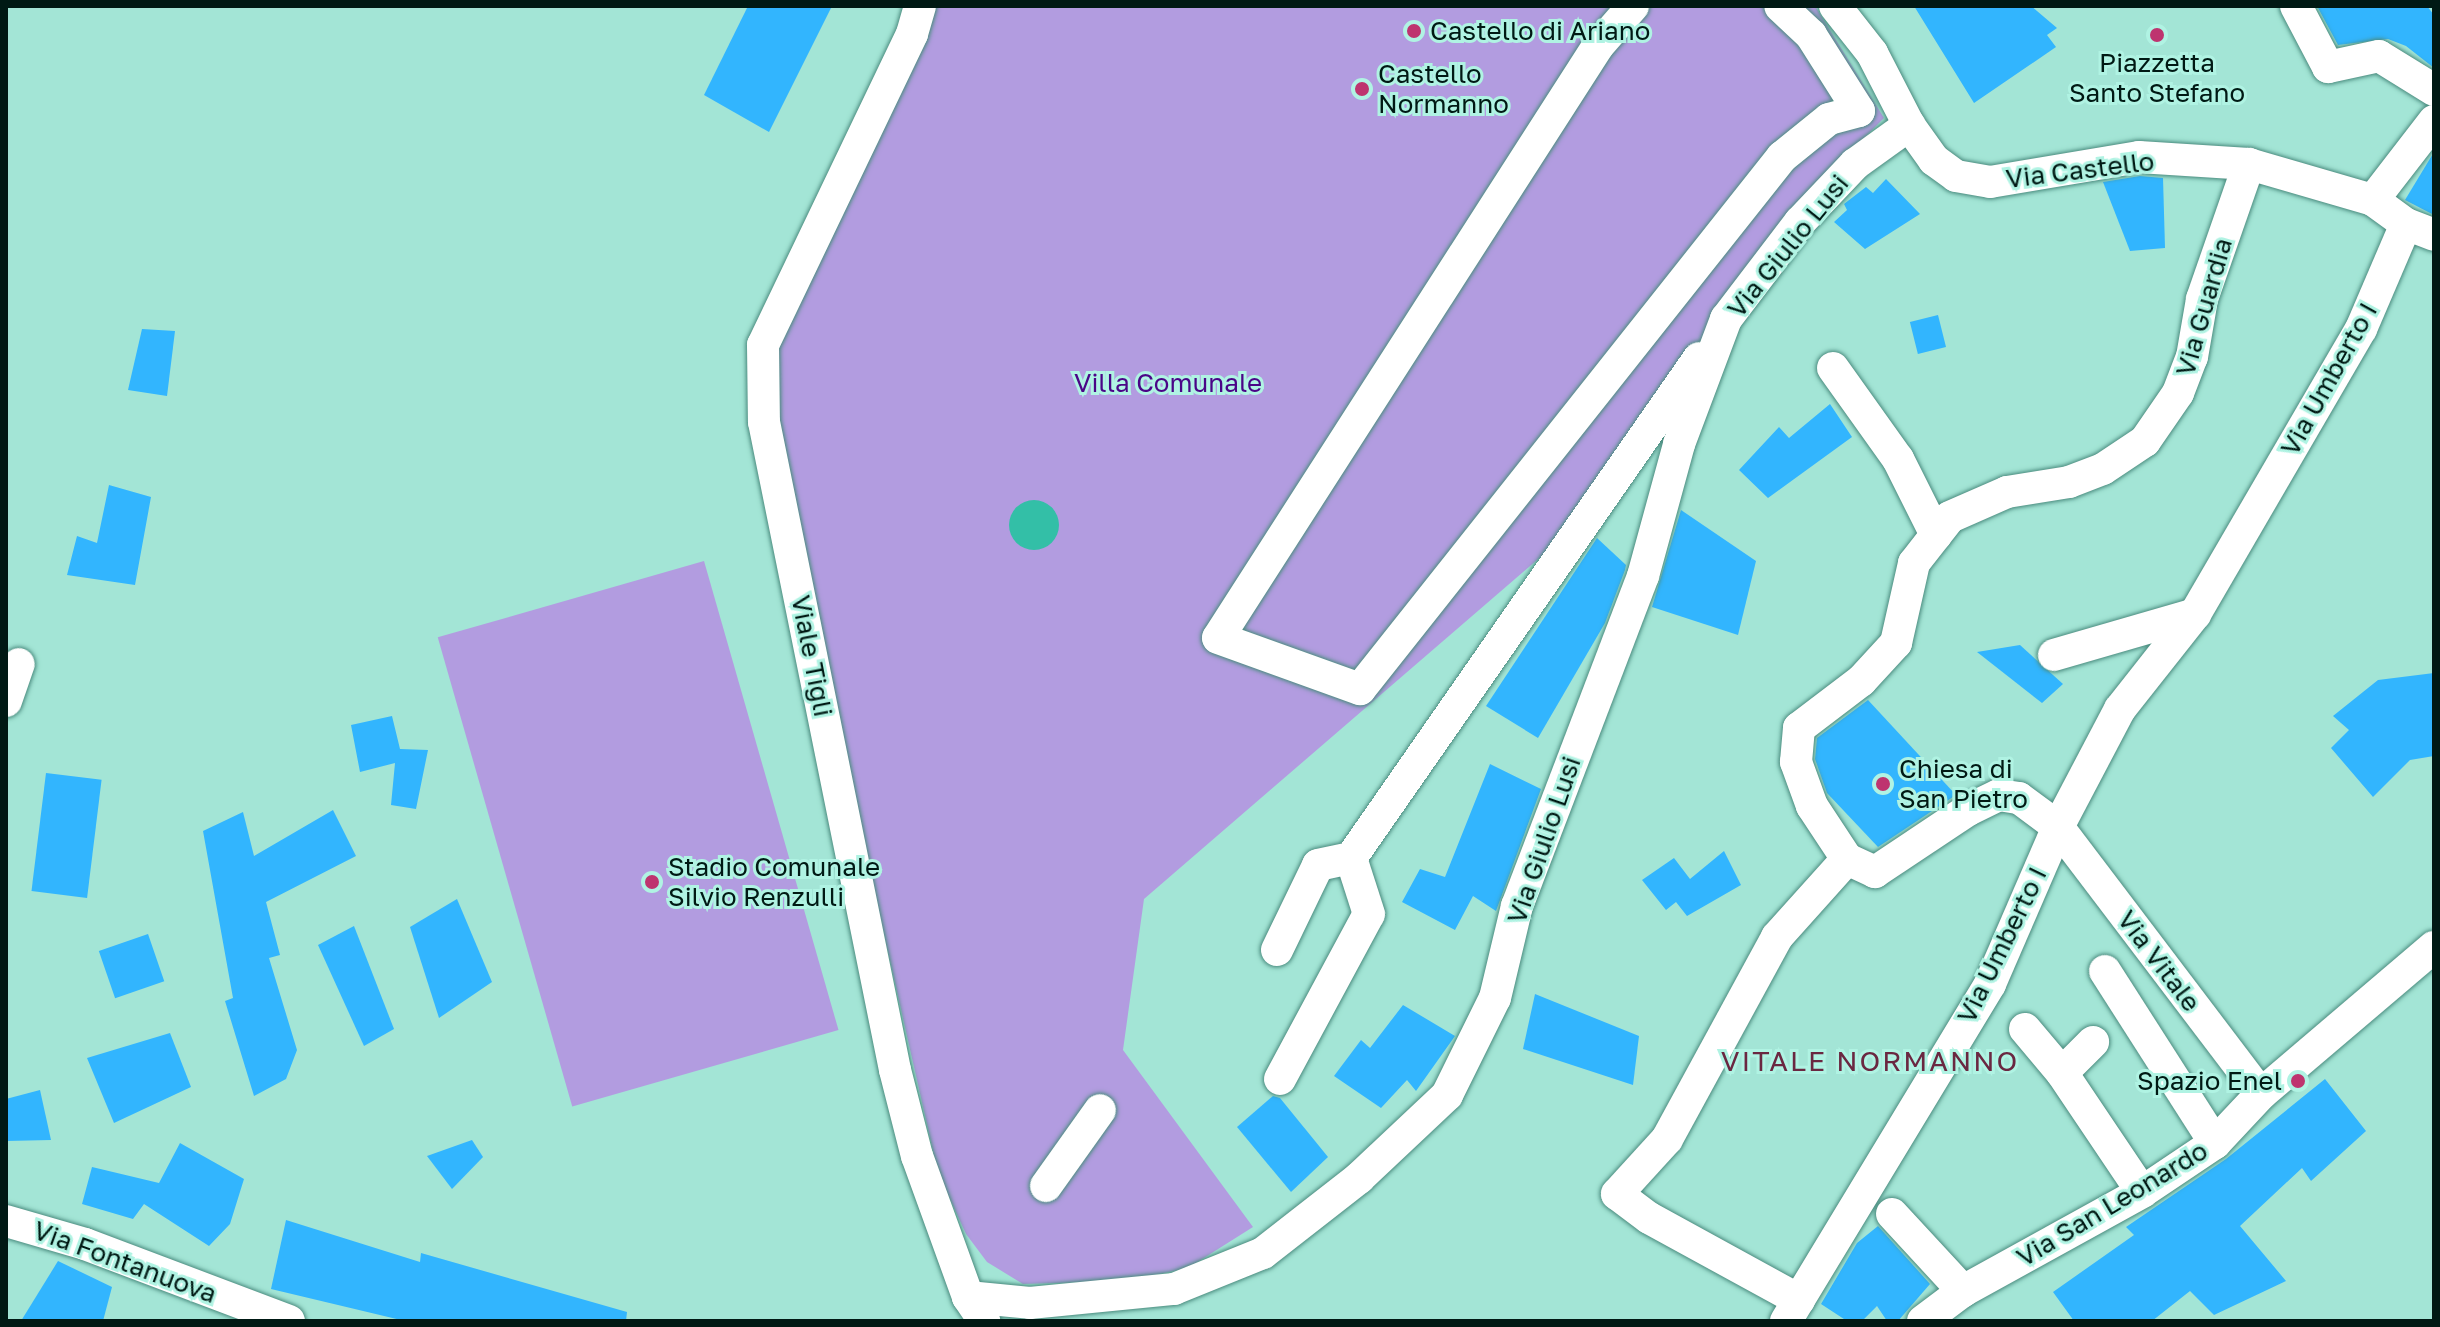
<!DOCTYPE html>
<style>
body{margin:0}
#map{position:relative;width:2440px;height:1327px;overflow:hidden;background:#a3e5d6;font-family:"Golos Text",sans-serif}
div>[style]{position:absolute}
.green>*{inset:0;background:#b29ce0;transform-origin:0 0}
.water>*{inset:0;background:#33bfa7}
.round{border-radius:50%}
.building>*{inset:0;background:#32b5fe;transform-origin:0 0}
.roads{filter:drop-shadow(0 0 2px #4a8b7e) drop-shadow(0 0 2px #4a8b7e)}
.minor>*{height:32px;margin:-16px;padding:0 16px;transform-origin:16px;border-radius:16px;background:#fff}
.dots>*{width:22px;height:22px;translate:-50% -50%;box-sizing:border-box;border:4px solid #b0f3e3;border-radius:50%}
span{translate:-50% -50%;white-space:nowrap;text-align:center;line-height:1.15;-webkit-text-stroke:6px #b0f3e3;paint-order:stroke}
.poi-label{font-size:26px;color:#001914}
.left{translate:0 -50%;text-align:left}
.right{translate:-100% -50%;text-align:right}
.street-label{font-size:26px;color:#001914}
.park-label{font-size:26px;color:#4a0587}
.neighbourhood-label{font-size:28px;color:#6a2741;letter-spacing:2px}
.frame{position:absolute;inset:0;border:8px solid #001914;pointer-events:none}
</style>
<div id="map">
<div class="green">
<div style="clip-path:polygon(908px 6px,1815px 6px,1884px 118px,1787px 215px,1574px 528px,1144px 899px,1123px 1050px,1253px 1227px,1188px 1268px,1125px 1281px,1023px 1284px,987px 1262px,966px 1234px,938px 1173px,757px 373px)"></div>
<div style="left:704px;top:561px;width:488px;height:277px;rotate:74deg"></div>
</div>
<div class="water">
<div class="round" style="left:1009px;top:500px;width:50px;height:50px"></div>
</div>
<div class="building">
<div style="clip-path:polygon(748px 6px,832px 6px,769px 132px,704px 95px)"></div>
<div style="clip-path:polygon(1914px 6px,2031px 6px,2057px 28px,2047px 35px,2056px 47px,1974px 103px)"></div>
<div style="clip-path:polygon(2317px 6px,2427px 6px,2434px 15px,2434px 68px,2406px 46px,2388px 39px,2338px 45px)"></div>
<div style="clip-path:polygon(2434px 152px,2434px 215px,2405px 200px)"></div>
<div style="clip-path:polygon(2140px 176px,2163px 178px,2165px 248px,2130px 251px,2103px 182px)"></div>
<div style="clip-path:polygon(1886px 179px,1920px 214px,1865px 249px,1834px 222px,1847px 210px,1844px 204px,1866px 187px,1873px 193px)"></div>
<div style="left:1938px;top:315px;width:33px;height:29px;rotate:76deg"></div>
<div style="clip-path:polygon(142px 329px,175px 331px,167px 396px,128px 390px)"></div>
<div style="clip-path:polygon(1830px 404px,1852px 437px,1768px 498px,1739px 470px,1779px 427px,1789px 438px)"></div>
<div style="clip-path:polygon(109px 485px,151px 497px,135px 585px,67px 575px,77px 536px,97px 543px)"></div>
<div style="clip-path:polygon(1681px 510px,1756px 561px,1738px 635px,1652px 607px)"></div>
<div style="clip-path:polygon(1597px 538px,1626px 565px,1625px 570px,1605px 623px,1538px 738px,1486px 706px)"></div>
<div style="clip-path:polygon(2020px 645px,2063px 684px,2042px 703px,1977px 652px)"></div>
<div style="clip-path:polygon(2434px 673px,2434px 756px,2410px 760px,2373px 797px,2331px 748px,2349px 730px,2333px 716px,2378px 680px)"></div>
<div style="clip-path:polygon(1868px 700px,1956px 795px,1878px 847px,1827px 793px,1815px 759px,1817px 738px)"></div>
<div style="clip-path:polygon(392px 716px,400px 749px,428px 750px,416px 809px,391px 805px,395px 763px,360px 772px,351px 725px)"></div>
<div style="clip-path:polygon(1490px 764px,1541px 789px,1496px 911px,1473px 896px,1455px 930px,1402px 902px,1420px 869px,1445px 877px)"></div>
<div style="left:46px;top:773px;width:56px;height:119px;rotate:7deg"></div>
<div style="clip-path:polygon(333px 810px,356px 856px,266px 902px,280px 955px,269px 958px,297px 1050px,286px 1079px,254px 1096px,225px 1001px,233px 998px,203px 831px,243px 812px,254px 856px)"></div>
<div style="clip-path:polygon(1724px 851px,1741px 885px,1687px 916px,1676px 902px,1666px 910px,1642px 880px,1674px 858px,1690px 879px)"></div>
<div style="clip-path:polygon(457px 899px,492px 982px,439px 1018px,410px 927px)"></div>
<div style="clip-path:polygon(354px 926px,394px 1029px,364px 1046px,318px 945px)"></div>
<div style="left:148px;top:934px;width:50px;height:52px;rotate:71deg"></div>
<div style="clip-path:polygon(1535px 994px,1639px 1036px,1633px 1085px,1523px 1049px)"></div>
<div style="clip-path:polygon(1403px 1005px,1455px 1036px,1416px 1091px,1407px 1080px,1381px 1108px,1334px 1076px,1361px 1040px,1370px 1048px)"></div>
<div style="clip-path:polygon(170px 1033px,191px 1087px,114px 1123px,87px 1058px)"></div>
<div style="clip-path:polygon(2325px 1079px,2366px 1131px,2311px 1181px,2302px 1168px,2240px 1226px,2286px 1281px,2214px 1315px,2190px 1291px,2152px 1321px,2074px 1321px,2053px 1292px,2134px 1235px,2126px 1227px,2226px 1159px)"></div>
<div style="clip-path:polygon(40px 1090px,51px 1140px,6px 1141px,6px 1099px)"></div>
<div style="clip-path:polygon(1273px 1096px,1280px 1098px,1328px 1157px,1291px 1192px,1237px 1127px)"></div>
<div style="clip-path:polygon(472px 1140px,483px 1157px,452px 1189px,427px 1156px)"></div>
<div style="clip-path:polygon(180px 1143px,244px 1179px,230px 1224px,209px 1246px,144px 1204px,133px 1219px,82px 1204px,92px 1167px,159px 1183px)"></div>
<div style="clip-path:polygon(286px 1220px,420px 1262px,421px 1253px,627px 1312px,626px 1321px,405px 1321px,271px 1289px)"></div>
<div style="clip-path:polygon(1878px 1226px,1930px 1284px,1898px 1321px,1887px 1321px,1877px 1306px,1862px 1321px,1847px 1321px,1821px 1304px,1857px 1243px)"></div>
<div style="clip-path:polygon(58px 1261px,112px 1287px,103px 1321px,21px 1321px)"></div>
</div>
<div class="roads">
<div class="minor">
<div style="left:920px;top:6px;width:29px;rotate:106deg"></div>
<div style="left:912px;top:34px;width:345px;rotate:115.6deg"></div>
<div style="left:763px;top:345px;width:77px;rotate:89.3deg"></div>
<div style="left:764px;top:422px;width:661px;rotate:78.57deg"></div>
<div style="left:895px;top:1070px;width:89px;rotate:75.7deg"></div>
<div style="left:917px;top:1156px;width:150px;rotate:70.1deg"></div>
<div style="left:968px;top:1297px;width:29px;rotate:56deg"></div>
<div style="left:1633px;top:6px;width:53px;rotate:131.2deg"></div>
<div style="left:1598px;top:46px;width:703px;rotate:122.7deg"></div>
<div style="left:1218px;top:638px;width:151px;rotate:19.8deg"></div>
<div style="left:1360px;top:689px;width:679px;rotate:-51.58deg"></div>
<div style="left:1782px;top:157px;width:60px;rotate:-39deg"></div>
<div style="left:1829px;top:119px;width:31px;rotate:-15deg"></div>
<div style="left:1859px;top:111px;width:90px;rotate:-122.3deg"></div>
<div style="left:1811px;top:35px;width:42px;rotate:-136.9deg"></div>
<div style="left:1835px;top:6px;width:60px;rotate:51.8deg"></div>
<div style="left:1872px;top:53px;width:81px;rotate:62.8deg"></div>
<div style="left:1909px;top:125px;width:43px;rotate:54.5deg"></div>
<div style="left:1934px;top:160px;width:27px;rotate:36deg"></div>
<div style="left:1956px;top:176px;width:35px;rotate:10deg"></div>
<div style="left:1990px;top:182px;width:151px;rotate:-9.5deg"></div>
<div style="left:2139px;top:157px;width:110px;rotate:3.6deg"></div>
<div style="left:2249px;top:164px;width:129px;rotate:16.2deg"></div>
<div style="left:2373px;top:200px;width:41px;rotate:36deg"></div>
<div style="left:2406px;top:224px;width:30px;rotate:21deg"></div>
<div style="left:2296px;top:6px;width:69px;rotate:62.3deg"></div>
<div style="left:2328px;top:67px;width:52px;rotate:-12.2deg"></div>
<div style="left:2379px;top:56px;width:65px;rotate:31.7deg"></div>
<div style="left:2373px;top:200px;width:100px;rotate:-52.3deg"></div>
<div style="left:1833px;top:368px;width:112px;rotate:54.5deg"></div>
<div style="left:1898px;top:459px;width:85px;rotate:63.4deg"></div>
<div style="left:2054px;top:655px;width:147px;rotate:-16.2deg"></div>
<div style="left:6px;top:701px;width:39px;rotate:-71deg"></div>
<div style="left:1847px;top:859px;width:64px;rotate:-123.4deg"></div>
<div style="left:1812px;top:806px;width:47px;rotate:-110deg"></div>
<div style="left:1796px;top:762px;width:34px;rotate:-85deg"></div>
<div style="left:1799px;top:728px;width:78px;rotate:-37.2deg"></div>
<div style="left:1861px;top:681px;width:52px;rotate:-47.4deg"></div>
<div style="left:1896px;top:643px;width:82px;rotate:-77.3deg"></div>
<div style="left:1914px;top:563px;width:58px;rotate:-52deg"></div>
<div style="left:1950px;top:517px;width:62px;rotate:-23.7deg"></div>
<div style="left:2007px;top:492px;width:63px;rotate:-9.2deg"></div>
<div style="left:2069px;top:482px;width:36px;rotate:-21deg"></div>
<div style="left:2103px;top:469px;width:50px;rotate:-33.7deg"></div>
<div style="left:2145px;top:441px;width:58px;rotate:-55.5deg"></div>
<div style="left:2178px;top:393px;width:39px;rotate:-69deg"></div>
<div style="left:2192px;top:357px;width:59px;rotate:-80.2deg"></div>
<div style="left:2202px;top:299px;width:143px;rotate:-70.8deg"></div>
<div style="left:1277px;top:950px;width:94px;rotate:-64.2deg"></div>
<div style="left:1318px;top:865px;width:34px;rotate:-12deg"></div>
<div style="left:1351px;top:858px;width:609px;rotate:-55.16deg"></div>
<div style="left:2105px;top:971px;width:204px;rotate:57.4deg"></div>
<div style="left:2025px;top:1029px;width:57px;rotate:49.9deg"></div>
<div style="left:2062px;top:1073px;width:143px;rotate:56.1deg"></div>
<div style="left:2062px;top:1073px;width:44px;rotate:-45deg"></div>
<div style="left:1280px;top:1079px;width:187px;rotate:-61.7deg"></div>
<div style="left:1369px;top:914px;width:59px;rotate:-107.8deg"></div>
<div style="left:1046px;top:1186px;width:93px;rotate:-54.6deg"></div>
<div style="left:1892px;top:1214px;width:105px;rotate:47.3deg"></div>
<div style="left:6px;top:1221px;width:82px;rotate:16.2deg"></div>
<div style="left:85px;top:1244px;width:218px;rotate:20.7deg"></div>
<div style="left:968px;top:1297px;width:62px;rotate:5.5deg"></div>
<div style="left:1030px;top:1303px;width:145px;rotate:-5.6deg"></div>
<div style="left:1174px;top:1289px;width:96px;rotate:-22deg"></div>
<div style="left:1263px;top:1253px;width:122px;rotate:-38deg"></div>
<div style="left:1359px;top:1178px;width:121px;rotate:-43.3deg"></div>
<div style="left:1447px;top:1095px;width:108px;rotate:-63.7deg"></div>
<div style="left:1495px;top:998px;width:95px;rotate:-76.6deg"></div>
<div style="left:1517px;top:906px;width:353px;rotate:-69.1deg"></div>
<div style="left:1643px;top:576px;width:137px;rotate:-74.7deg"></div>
<div style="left:1679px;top:444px;width:134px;rotate:-69.4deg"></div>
<div style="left:1726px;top:319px;width:122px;rotate:-52.7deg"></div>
<div style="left:1800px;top:222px;width:80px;rotate:-46.5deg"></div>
<div style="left:1855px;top:164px;width:67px;rotate:-35.8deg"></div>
<div style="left:1799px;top:1300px;width:171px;rotate:-151.3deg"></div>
<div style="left:1649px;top:1218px;width:40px;rotate:-143deg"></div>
<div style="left:1617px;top:1194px;width:74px;rotate:-47.7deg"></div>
<div style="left:1667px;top:1139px;width:230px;rotate:-61.4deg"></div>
<div style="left:1777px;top:937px;width:105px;rotate:-48.1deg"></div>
<div style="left:1847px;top:859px;width:31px;rotate:25deg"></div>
<div style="left:1875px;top:872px;width:112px;rotate:-33.7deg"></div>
<div style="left:1968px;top:810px;width:34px;rotate:-26deg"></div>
<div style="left:1999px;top:795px;width:20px;rotate:9deg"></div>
<div style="left:2019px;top:798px;width:49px;rotate:36.6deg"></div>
<div style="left:2058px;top:827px;width:335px;rotate:52.8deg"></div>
<div style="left:1786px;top:1321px;width:394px;rotate:-58.8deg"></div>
<div style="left:1990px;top:984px;width:171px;rotate:-66.6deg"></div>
<div style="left:2058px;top:827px;width:133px;rotate:-62.3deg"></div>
<div style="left:2120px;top:709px;width:121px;rotate:-51.7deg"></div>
<div style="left:2195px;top:614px;width:330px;rotate:-59.8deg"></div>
<div style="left:2361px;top:329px;width:114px;rotate:-66.8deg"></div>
<div style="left:1923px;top:1321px;width:50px;rotate:-36.9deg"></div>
<div style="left:1963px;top:1291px;width:205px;rotate:-28.9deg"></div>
<div style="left:2142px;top:1192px;width:88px;rotate:-33.9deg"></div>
<div style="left:2215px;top:1143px;width:67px;rotate:-46.8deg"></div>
<div style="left:2261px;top:1094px;width:227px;rotate:-40.4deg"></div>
</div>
</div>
<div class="dots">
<div style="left:1414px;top:31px;background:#be346f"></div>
<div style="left:2157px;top:35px;background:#be346f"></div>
<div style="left:1362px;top:89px;background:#be346f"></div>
<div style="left:1883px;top:784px;background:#be346f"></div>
<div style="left:652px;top:882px;background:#be346f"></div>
<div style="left:2298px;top:1081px;background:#be346f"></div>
</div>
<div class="poi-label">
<span class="left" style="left:1430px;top:31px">Castello di Ariano</span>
<span style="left:2157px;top:78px">Piazzetta<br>Santo Stefano</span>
<span class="left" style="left:1378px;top:89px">Castello<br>Normanno</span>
<span class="left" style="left:1899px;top:784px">Chiesa di<br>San Pietro</span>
<span class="left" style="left:668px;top:882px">Stadio Comunale<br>Silvio Renzulli</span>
<span class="right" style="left:2282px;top:1081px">Spazio Enel</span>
</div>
<div class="street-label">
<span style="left:2080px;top:170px;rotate:-7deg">Via Castello</span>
<span style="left:1788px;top:246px;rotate:-51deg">Via Giulio Lusi</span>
<span style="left:2204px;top:307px;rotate:-74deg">Via Guardia</span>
<span style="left:2329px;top:379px;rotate:-61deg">Via Umberto I</span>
<span style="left:812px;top:656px;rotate:79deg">Viale Tigli</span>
<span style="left:1544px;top:840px;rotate:-71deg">Via Giulio Lusi</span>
<span style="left:2002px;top:945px;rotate:-64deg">Via Umberto I</span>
<span style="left:2159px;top:961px;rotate:53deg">Via Vitale</span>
<span style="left:2112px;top:1204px;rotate:-31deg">Via San Leonardo</span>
<span style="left:125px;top:1262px;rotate:20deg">Via Fontanuova</span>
</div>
<div class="park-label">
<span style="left:1168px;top:383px">Villa Comunale</span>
</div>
<div class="neighbourhood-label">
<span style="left:1870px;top:1061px">VITALE NORMANNO</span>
</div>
<div class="frame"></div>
</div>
